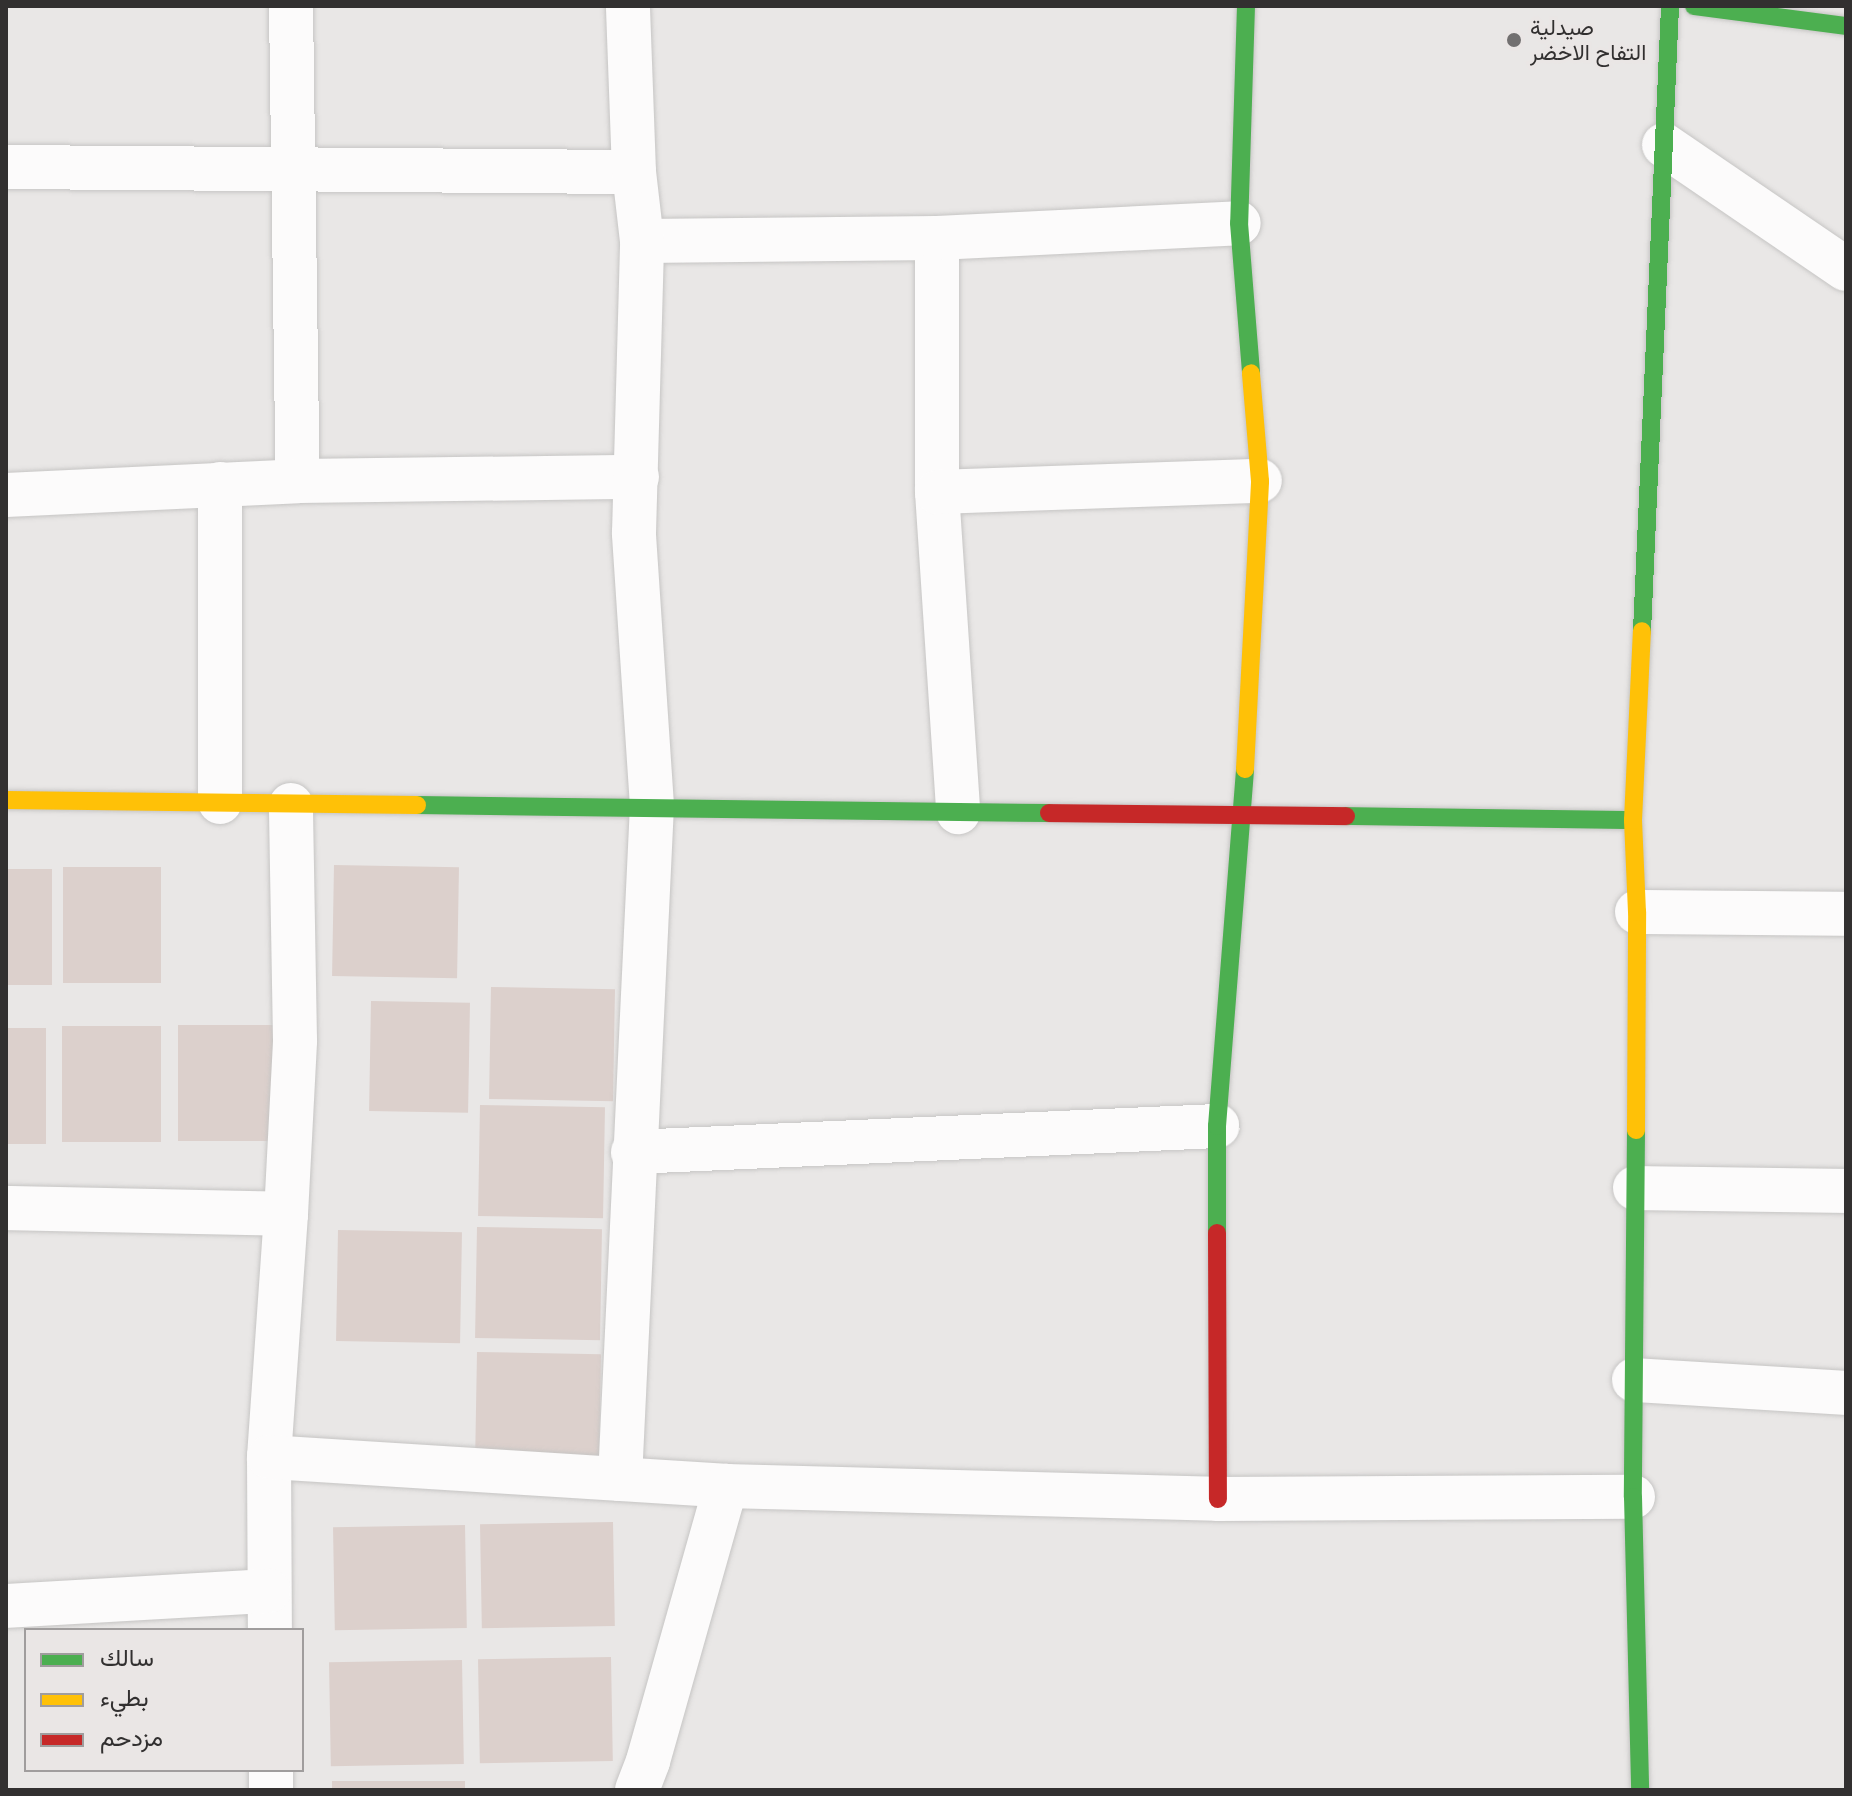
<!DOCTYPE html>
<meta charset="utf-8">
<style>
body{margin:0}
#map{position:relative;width:1852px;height:1796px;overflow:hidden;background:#e9e7e6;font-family:Montserrat,Vazirmatn,sans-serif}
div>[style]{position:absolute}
.building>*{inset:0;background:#dcd0cc;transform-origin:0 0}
.roads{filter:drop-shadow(0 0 2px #c6c5c4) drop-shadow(0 0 2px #c6c5c4)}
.street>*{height:44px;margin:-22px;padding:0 22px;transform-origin:22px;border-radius:22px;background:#fcfbfb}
.fast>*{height:18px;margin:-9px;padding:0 9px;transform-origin:9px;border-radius:9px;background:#4caf50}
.slow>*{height:18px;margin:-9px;padding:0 9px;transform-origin:9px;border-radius:9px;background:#ffc107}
.jam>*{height:18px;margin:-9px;padding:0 9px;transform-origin:9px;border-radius:9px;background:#c62828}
.dots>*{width:22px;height:22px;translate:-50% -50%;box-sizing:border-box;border:4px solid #eae6e5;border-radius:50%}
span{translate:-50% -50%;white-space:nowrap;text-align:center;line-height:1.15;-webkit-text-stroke:7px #eae6e5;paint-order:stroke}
.poi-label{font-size:22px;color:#323030}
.left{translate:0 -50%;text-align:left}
.frame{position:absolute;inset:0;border:8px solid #323030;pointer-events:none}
.legend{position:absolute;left:24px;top:1628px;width:280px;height:144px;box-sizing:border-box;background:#eae6e5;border:2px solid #a09d9d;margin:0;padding:10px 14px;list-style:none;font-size:24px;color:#323030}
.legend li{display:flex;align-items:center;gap:16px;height:40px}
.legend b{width:40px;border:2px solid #a09d9d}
</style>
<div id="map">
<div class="building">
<div style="left:334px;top:865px;width:125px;height:111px;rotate:1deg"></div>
<div style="left:63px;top:867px;width:98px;height:116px"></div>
<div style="left:6px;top:869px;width:46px;height:116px"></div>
<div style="left:491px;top:987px;width:124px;height:112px;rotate:1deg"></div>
<div style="left:371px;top:1001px;width:99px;height:110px;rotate:1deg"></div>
<div style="left:178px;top:1025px;width:99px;height:116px"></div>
<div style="left:62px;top:1026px;width:99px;height:116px"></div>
<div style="left:6px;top:1028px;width:40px;height:116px"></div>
<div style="left:480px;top:1105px;width:125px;height:111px;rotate:1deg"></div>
<div style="left:477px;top:1227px;width:125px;height:111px;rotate:1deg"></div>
<div style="left:338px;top:1230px;width:124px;height:111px;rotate:1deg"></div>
<div style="left:477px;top:1352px;width:124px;height:112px;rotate:1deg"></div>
<div style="left:613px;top:1522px;width:104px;height:133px;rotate:89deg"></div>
<div style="left:465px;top:1525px;width:103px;height:132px;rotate:89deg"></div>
<div style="left:611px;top:1657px;width:104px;height:133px;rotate:89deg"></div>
<div style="left:462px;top:1660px;width:104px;height:133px;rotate:89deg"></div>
<div style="left:465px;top:1781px;width:9px;height:133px;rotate:90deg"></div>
</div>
<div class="roads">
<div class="street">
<div style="left:291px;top:6px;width:475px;rotate:89.2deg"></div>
<div style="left:1664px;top:145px;width:220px;rotate:34.3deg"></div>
<div style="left:6px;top:167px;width:628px;rotate:0.46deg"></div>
<div style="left:937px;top:238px;width:254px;rotate:90deg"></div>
<div style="left:937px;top:492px;width:321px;rotate:86.2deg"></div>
<div style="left:642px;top:241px;width:295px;rotate:-0.6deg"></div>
<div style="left:937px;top:238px;width:302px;rotate:-2.8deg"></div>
<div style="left:220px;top:484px;width:318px;rotate:90deg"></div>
<div style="left:937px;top:492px;width:323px;rotate:-2deg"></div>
<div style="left:6px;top:495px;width:292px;rotate:-2.7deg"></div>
<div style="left:298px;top:481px;width:339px;rotate:-0.7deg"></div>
<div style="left:1637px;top:912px;width:209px;rotate:0.5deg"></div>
<div style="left:633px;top:1152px;width:585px;rotate:-2.55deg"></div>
<div style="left:1635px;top:1188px;width:211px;rotate:0.8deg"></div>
<div style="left:6px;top:1208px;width:280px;rotate:1.2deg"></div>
<div style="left:286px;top:1214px;width:244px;rotate:94deg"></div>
<div style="left:269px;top:1457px;width:173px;rotate:89.7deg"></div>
<div style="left:286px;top:1214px;width:174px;rotate:-87deg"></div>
<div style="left:295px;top:1040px;width:235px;rotate:-91deg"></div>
<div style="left:1634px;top:1380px;width:212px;rotate:3.5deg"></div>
<div style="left:269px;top:1457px;width:458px;rotate:3.6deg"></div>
<div style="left:726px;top:1486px;width:492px;rotate:1.5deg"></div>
<div style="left:1218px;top:1499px;width:415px;rotate:-0.3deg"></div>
<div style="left:620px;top:1479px;width:674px;rotate:-87.28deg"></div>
<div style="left:652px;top:806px;width:274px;rotate:-93.8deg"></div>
<div style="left:634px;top:533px;width:292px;rotate:-88.4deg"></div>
<div style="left:642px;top:241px;width:69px;rotate:-96.6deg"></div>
<div style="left:634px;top:172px;width:166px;rotate:-92.1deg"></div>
<div style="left:6px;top:1606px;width:263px;rotate:-3.3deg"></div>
<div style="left:271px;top:1770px;width:20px;rotate:90deg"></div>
<div style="left:637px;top:1790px;width:31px;rotate:-69deg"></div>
<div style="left:648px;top:1761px;width:286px;rotate:-74.2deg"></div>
</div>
<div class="fast">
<div style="left:1246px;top:6px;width:217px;rotate:91.8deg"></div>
<div style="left:1239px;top:223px;width:150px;rotate:85.4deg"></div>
<div style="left:1694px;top:6px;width:153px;rotate:7.5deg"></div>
<div style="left:1642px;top:631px;width:626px;rotate:-87.43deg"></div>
<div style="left:417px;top:805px;width:632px;rotate:0.73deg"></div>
<div style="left:1346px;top:816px;width:287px;rotate:0.8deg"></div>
<div style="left:1636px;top:1130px;width:367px;rotate:90.5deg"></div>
<div style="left:1633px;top:1497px;width:293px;rotate:88.6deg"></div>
<div style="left:1217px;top:1233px;width:107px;rotate:-90deg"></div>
<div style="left:1217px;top:1126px;width:358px;rotate:-85.5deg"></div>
</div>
<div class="slow">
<div style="left:1245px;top:769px;width:288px;rotate:-87deg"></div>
<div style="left:1260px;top:481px;width:108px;rotate:-94.8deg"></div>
<div style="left:6px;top:800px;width:411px;rotate:0.7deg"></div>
<div style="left:1636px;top:1130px;width:218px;rotate:-89.7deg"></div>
<div style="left:1637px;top:912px;width:92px;rotate:-92.5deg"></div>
<div style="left:1633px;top:820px;width:189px;rotate:-87.3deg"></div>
</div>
<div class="jam">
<div style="left:1049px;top:813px;width:297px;rotate:0.6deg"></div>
<div style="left:1217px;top:1233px;width:266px;rotate:89.8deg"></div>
</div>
</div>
<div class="dots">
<div style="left:1514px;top:40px;background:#727070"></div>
</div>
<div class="poi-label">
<span class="left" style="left:1530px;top:40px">صيدلية<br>التفاح الاخضر</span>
</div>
<div class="frame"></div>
<ul class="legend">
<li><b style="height:10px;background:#4caf50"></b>سالك</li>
<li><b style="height:10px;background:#ffc107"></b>بطيء</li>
<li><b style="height:10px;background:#c62828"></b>مزدحم</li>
</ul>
</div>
